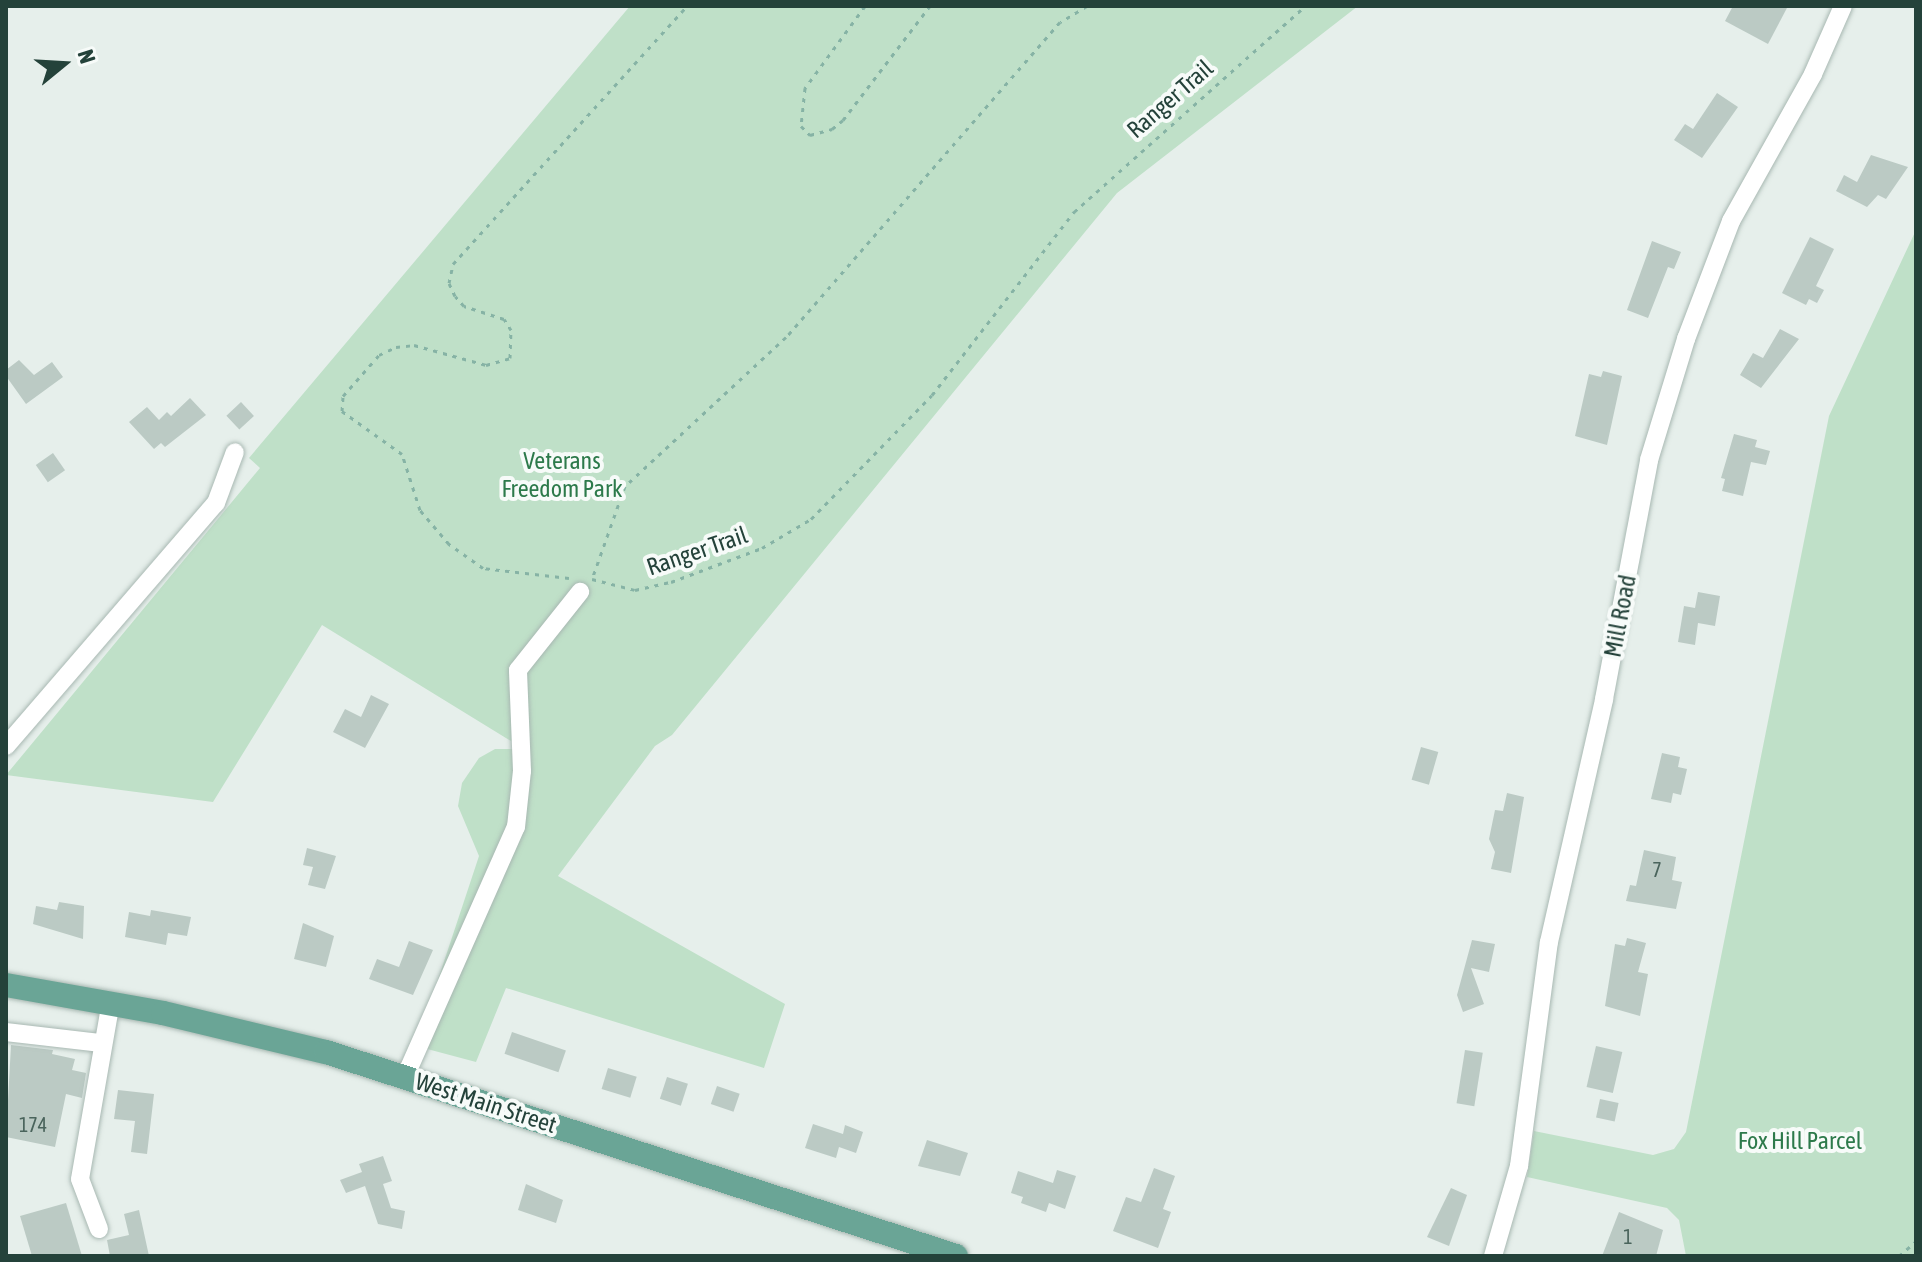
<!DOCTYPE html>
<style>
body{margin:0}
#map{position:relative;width:1922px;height:1262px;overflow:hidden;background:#e6efeb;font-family:"Asap Condensed",sans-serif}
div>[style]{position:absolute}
.green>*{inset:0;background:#bfe0c8}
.building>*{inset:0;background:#bbcac4;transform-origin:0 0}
.path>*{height:3px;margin-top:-1.5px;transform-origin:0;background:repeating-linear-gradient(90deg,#86b3a5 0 4px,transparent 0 10px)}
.roads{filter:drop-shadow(0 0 2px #a8b8b2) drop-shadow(0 0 2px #a8b8b2)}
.minor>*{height:18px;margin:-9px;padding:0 9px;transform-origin:9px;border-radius:9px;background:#fff}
.major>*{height:24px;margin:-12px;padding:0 12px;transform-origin:12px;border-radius:12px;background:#6aa596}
span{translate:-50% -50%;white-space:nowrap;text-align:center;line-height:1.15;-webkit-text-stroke:8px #f7fbf9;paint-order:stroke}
.number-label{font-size:20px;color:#4a645c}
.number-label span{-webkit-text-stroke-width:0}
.street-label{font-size:24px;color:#24423a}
.park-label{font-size:24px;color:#2d7a4b}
.frame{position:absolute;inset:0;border:8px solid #24423a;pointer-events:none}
.north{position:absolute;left:24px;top:24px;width:80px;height:80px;-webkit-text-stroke:6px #f7fbf9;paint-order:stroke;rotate:72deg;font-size:22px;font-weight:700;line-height:32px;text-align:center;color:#24423a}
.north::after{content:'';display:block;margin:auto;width:28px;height:36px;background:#24423a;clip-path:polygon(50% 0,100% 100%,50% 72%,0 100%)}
</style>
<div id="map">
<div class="green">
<div style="clip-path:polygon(630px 6px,1358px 6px,1117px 193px,672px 735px,655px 746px,558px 876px,785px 1004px,764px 1068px,506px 988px,476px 1062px,416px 1046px,479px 856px,458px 806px,462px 783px,479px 758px,495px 749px,513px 749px,514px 743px,322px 625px,213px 802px,6px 775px,260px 468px,249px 458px)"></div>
<div style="clip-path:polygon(1916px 230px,1916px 1256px,1686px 1256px,1679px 1220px,1667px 1208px,1527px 1177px,1534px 1131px,1653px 1155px,1674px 1149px,1686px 1132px,1829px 416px)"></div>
</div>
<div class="building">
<div style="clip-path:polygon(1733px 6px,1788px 6px,1768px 44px,1725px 21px)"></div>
<div style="clip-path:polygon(1717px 93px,1738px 107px,1702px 158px,1674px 140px,1685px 124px,1693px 129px)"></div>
<div style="clip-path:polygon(1871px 155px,1908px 167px,1886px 199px,1878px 195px,1867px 207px,1836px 191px,1844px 175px,1857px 182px)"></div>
<div style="clip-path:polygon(1810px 237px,1834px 249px,1816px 286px,1824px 290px,1817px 303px,1809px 299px,1806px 305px,1782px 293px)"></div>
<div style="clip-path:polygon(1652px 241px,1681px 252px,1674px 269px,1668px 267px,1648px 318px,1627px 310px)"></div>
<div style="clip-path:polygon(1780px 329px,1799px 339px,1761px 388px,1740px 375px,1753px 353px,1763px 358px)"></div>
<div style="clip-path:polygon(19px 360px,34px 375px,52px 362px,63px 377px,26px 404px,6px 376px,6px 370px)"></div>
<div style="clip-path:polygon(1603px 371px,1622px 376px,1607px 445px,1575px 436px,1589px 374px,1601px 377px)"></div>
<div style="clip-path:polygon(190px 398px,206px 415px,165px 447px,161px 443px,154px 449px,129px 422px,147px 407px,159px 420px,167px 412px,171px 416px)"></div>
<div style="left:241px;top:402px;width:19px;height:20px;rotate:47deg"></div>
<div style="clip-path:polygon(1734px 434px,1757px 440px,1755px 447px,1770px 451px,1766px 465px,1751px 462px,1743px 496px,1722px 491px,1725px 479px,1721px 478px)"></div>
<div style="left:53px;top:453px;width:21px;height:21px;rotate:55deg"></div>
<div style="clip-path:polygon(1698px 592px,1720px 596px,1715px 626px,1698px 623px,1695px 645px,1678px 642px,1684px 606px,1695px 608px)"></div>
<div style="clip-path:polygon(371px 695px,389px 704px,365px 748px,333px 732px,345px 709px,361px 717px)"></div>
<div style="left:1421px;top:747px;width:18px;height:34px;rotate:16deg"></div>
<div style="clip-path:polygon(1662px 753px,1680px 757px,1678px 767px,1687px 769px,1681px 795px,1673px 793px,1671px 803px,1651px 799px)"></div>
<div style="clip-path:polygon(1507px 793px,1524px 797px,1511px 873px,1491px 869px,1495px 852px,1489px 839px,1495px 810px,1503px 811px)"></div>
<div style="clip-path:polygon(307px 848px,336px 856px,325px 889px,308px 885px,313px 867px,303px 865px)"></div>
<div style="clip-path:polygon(1644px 850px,1676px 857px,1672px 880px,1682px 882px,1676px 909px,1626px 901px,1630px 885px,1636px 886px)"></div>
<div style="clip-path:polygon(59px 902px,84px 906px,83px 939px,33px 924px,36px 906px,57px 910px)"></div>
<div style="clip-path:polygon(151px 910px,191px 917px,187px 936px,168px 933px,166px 945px,125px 937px,129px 912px,150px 916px)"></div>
<div style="clip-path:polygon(303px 923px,334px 936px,326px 967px,294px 959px)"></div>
<div style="clip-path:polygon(1627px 938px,1646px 943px,1638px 972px,1648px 974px,1640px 1016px,1605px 1006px,1615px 944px,1625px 946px)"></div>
<div style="clip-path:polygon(1472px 940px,1495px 944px,1489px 972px,1471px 968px,1484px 1004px,1463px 1012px,1457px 995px)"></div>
<div style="clip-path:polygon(409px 941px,433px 950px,413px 995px,369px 979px,377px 959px,399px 967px)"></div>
<div style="left:512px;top:1032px;width:57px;height:23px;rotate:19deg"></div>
<div style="clip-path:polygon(11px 1045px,53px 1050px,52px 1054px,75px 1059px,72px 1070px,86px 1073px,82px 1098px,66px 1094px,55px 1147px,6px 1137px)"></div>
<div style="left:1596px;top:1046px;width:27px;height:42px;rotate:13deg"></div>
<div style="left:1465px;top:1050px;width:18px;height:54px;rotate:9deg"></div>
<div style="left:608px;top:1068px;width:30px;height:22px;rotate:17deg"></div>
<div style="left:667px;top:1077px;width:22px;height:23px;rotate:18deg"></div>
<div style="left:717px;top:1086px;width:24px;height:19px;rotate:19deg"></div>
<div style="clip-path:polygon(118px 1090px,154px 1094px,147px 1154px,131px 1152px,135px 1121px,114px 1119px)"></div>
<div style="left:1600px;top:1099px;width:19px;height:19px;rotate:12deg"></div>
<div style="clip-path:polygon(813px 1124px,843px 1134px,845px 1125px,863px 1132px,856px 1153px,839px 1147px,836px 1158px,805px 1148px)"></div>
<div style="clip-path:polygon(927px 1140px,968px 1153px,960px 1176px,918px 1166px)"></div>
<div style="clip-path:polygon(383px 1156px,392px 1181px,383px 1184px,391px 1208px,405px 1211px,402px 1229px,378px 1224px,365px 1186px,346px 1193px,340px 1180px,362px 1172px,359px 1164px)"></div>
<div style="clip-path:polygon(1154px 1168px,1175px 1176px,1163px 1209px,1171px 1212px,1158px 1248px,1113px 1231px,1126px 1197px,1141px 1202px)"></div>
<div style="clip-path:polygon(1057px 1170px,1076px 1176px,1065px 1209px,1049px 1203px,1046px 1212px,1021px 1203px,1023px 1197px,1011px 1193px,1018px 1171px,1053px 1183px)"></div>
<div style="clip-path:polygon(526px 1184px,563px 1200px,556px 1223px,518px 1210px)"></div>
<div style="clip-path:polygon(1451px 1188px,1467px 1195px,1449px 1246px,1427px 1237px)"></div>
<div style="clip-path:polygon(66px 1203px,82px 1256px,32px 1256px,20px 1216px)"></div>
<div style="clip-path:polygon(139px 1210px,149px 1256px,110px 1256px,107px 1240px,129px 1235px,124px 1214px)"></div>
<div style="clip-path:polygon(1619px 1212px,1663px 1230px,1656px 1256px,1602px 1256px)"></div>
</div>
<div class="path">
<div style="left:865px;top:6px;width:102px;rotate:126.2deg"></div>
<div style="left:805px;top:88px;width:38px;rotate:96deg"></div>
<div style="left:801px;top:126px;width:13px;rotate:45deg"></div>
<div style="left:810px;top:135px;width:23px;rotate:-15deg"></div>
<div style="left:832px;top:129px;width:14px;rotate:-39deg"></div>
<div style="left:843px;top:120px;width:143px;rotate:-52.7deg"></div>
<div style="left:1087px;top:6px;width:31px;rotate:149deg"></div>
<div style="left:1060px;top:22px;width:417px;rotate:131deg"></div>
<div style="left:786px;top:337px;width:219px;rotate:137.2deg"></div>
<div style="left:625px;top:486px;width:99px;rotate:109.5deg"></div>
<div style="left:592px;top:579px;width:44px;rotate:14.3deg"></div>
<div style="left:635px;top:590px;width:37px;rotate:-13deg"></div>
<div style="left:671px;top:582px;width:97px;rotate:-20.5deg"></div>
<div style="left:762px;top:548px;width:57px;rotate:-30.6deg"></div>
<div style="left:811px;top:519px;width:173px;rotate:-45.7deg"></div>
<div style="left:932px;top:395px;width:232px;rotate:-52.2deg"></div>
<div style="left:1074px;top:212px;width:310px;rotate:-41.7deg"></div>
<div style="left:569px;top:578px;width:87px;rotate:-173.4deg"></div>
<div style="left:483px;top:568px;width:42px;rotate:-144.8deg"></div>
<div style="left:449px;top:544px;width:45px;rotate:-130.5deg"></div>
<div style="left:420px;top:510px;width:59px;rotate:-107.8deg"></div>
<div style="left:402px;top:454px;width:74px;rotate:-144.4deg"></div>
<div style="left:342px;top:411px;width:15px;rotate:-86deg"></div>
<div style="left:343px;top:396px;width:55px;rotate:-48.7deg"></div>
<div style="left:379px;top:355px;width:19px;rotate:-25deg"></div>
<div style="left:396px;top:347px;width:18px;rotate:-6deg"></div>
<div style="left:414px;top:345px;width:75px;rotate:15.5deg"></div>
<div style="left:486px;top:365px;width:25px;rotate:-16deg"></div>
<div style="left:510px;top:358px;width:28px;rotate:-88deg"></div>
<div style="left:511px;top:330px;width:13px;rotate:-122deg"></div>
<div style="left:504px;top:319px;width:42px;rotate:-162deg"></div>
<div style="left:464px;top:306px;width:13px;rotate:-132deg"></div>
<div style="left:455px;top:296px;width:14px;rotate:-115deg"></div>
<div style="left:449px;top:283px;width:19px;rotate:-78deg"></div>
<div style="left:453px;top:264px;width:348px;rotate:-47.8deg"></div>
<div style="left:1916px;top:950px;width:82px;rotate:90deg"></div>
<div style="left:1899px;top:1256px;width:23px;rotate:-41deg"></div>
</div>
<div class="roads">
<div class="minor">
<div style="left:6px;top:746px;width:321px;rotate:-49.2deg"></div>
<div style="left:216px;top:503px;width:54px;rotate:-69.6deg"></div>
<div style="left:6px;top:1032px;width:96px;rotate:6.6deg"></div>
<div style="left:405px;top:1077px;width:274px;rotate:-66.1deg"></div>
<div style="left:516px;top:827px;width:56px;rotate:-83.9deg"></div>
<div style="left:522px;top:771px;width:101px;rotate:-92.3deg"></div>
<div style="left:518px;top:670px;width:100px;rotate:-51.5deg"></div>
<div style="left:99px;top:1229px;width:53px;rotate:-110.8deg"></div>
<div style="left:80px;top:1179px;width:180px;rotate:-80.1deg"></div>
<div style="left:1493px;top:1256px;width:94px;rotate:-73.9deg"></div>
<div style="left:1519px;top:1166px;width:226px;rotate:-82.4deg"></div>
<div style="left:1549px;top:942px;width:249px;rotate:-77.2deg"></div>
<div style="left:1604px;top:699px;width:243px;rotate:-79.3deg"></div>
<div style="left:1649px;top:460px;width:127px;rotate:-73deg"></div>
<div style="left:1686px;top:339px;width:126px;rotate:-69.1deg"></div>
<div style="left:1731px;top:221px;width:168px;rotate:-60.8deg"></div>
<div style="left:1813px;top:74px;width:74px;rotate:-66.2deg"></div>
</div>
<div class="major">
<div style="left:6px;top:985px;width:159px;rotate:10.1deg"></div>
<div style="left:163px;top:1013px;width:168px;rotate:13.5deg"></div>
<div style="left:326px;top:1052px;width:662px;rotate:17.94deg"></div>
</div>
</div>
<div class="number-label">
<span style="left:1657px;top:869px">7</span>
<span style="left:33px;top:1124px">174</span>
<span style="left:1628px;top:1236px">1</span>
</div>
<div class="street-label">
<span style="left:1170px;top:99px;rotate:-41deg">Ranger Trail</span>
<span style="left:697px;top:551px;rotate:-19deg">Ranger Trail</span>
<span style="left:1620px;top:616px;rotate:-79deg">Mill Road</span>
<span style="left:486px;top:1103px;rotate:18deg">West Main Street</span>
</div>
<div class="park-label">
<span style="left:562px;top:475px">Veterans<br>Freedom Park</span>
<span style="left:1800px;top:1141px">Fox Hill Parcel</span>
</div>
<div class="frame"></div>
<div class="north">N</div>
</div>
